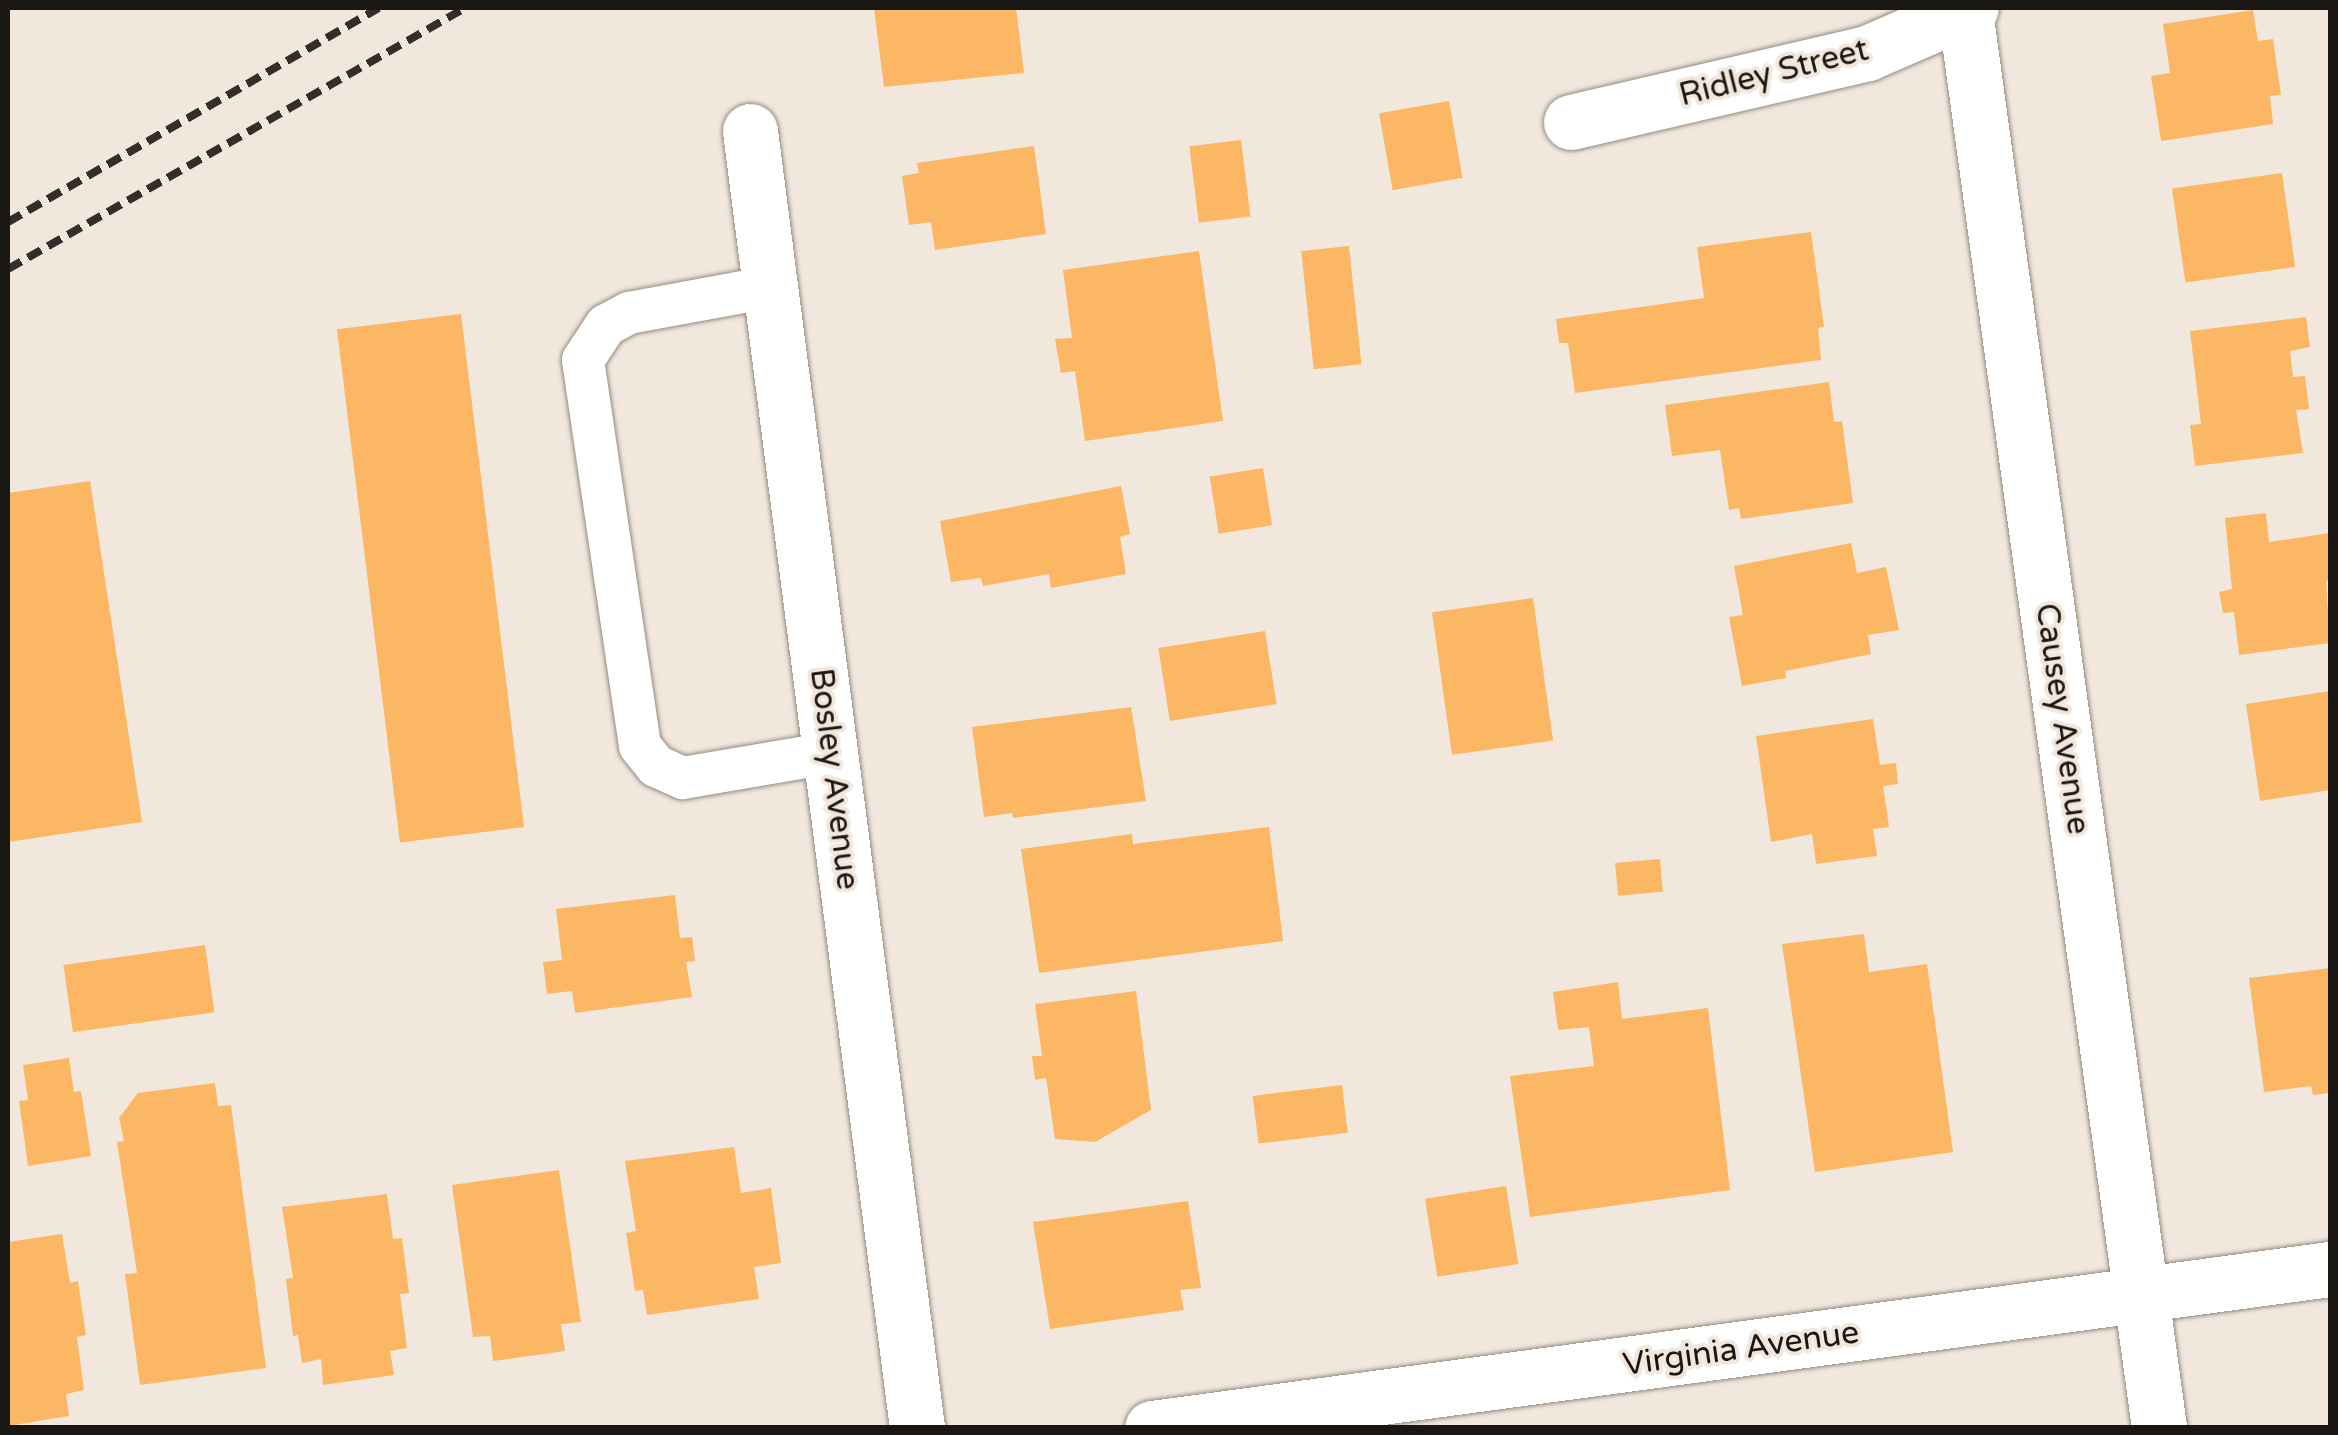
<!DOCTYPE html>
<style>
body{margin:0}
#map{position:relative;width:2338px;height:1435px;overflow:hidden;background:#f2e7dc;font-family:"Varela Round",sans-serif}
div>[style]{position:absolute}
.building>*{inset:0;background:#fcb764;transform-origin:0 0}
.roads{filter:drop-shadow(0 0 2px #948b80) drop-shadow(0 0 2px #948b80)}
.lane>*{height:42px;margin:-21px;padding:0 21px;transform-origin:21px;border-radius:21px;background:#fff}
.street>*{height:55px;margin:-27.5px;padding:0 27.5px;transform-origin:27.5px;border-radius:27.5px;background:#fff}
.rail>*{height:8px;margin-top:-4px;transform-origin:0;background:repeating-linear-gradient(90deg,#332e29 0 15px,transparent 0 23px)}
span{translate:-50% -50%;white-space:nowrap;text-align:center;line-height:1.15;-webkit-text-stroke:8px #f2e7dc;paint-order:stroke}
.street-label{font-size:32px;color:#1a1612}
.frame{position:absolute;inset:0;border:10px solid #1a1612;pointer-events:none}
</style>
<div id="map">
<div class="building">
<div style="clip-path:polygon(1016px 8px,1024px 73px,884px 87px,874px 9px)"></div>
<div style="clip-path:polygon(2253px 10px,2258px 41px,2273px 39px,2281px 95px,2270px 96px,2273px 124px,2161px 141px,2151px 76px,2170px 73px,2163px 24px)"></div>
<div style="left:1449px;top:101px;width:78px;height:71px;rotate:80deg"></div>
<div style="left:1241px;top:140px;width:77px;height:52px;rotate:83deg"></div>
<div style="clip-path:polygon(1034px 146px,1046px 234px,935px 250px,931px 222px,909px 225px,902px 176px,919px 173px,917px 163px)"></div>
<div style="left:2282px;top:173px;width:95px;height:111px;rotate:82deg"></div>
<div style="clip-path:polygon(1811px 232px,1824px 327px,1818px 328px,1821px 360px,1575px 393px,1568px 343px,1559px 343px,1556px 319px,1704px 298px,1697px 247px)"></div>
<div style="left:1349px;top:246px;width:119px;height:48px;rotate:84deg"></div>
<div style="clip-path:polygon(1199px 251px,1223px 421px,1085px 441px,1075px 371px,1061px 373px,1055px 339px,1072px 338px,1063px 270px)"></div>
<div style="left:461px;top:314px;width:517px;height:125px;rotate:83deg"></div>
<div style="clip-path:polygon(2306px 317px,2310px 347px,2290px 351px,2293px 377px,2305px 376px,2309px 409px,2296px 410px,2303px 453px,2195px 466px,2190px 425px,2201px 424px,2190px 331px)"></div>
<div style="clip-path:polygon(1829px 382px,1834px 422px,1842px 421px,1853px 503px,1741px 519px,1739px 508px,1729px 510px,1720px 450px,1672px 456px,1665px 405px)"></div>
<div style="left:1263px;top:468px;width:58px;height:54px;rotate:81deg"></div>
<div style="clip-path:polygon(90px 481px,142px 822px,8px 842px,8px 493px)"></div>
<div style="clip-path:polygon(1121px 486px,1130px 534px,1120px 537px,1126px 574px,1051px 588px,1049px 574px,983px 586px,981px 578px,951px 582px,940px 521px)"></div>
<div style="clip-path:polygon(2266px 513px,2269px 542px,2330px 533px,2330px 580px,2326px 581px,2330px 643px,2239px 655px,2234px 612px,2223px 613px,2219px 592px,2232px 589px,2225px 518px)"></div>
<div style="clip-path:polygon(1851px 543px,1857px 573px,1886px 567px,1899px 630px,1868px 635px,1871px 654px,1785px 671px,1786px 678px,1742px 686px,1729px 617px,1743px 615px,1734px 566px)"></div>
<div style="left:1533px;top:598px;width:144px;height:102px;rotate:82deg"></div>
<div style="left:1265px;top:631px;width:74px;height:108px;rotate:81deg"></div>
<div style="clip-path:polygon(2330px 691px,2330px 790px,2260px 801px,2246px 704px)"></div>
<div style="clip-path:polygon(1131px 707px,1146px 801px,1013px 818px,1012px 813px,984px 817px,972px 727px)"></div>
<div style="clip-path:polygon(1873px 719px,1880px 765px,1896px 763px,1898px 784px,1883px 786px,1889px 827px,1873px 829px,1877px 856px,1816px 864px,1812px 834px,1771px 842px,1756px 736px)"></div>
<div style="clip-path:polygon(1269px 827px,1283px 941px,1039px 973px,1021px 849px,1132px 834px,1133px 844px)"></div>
<div style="left:1660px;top:859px;width:33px;height:45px;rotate:85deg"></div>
<div style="clip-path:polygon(675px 895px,680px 938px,692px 937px,695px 961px,686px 962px,692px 997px,575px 1013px,572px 991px,547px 994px,543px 962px,562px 960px,556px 909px)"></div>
<div style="clip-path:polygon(1864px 934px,1869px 972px,1927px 964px,1953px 1152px,1815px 1172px,1782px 944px)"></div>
<div style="left:205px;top:945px;width:68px;height:143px;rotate:82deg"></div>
<div style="clip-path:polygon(2330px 968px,2330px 1093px,2313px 1095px,2311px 1086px,2264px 1092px,2249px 978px)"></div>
<div style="clip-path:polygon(1618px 982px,1622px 1019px,1708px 1008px,1730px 1190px,1530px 1217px,1510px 1076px,1594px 1066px,1589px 1027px,1558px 1030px,1553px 992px)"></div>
<div style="clip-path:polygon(1136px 991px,1151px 1110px,1095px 1142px,1055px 1139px,1046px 1078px,1035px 1080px,1032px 1056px,1042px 1056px,1035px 1004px)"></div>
<div style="clip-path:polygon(69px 1058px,74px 1092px,81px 1091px,91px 1156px,28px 1166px,19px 1101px,28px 1100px,23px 1065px)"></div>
<div style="clip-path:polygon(215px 1083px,218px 1106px,231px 1105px,266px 1368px,140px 1385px,125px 1274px,137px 1273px,117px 1142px,124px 1141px,119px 1118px,138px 1093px)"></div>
<div style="left:1342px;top:1085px;width:48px;height:90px;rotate:83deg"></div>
<div style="clip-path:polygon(734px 1147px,741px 1193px,771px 1188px,781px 1263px,754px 1267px,759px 1299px,647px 1315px,643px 1290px,635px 1291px,626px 1233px,636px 1231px,625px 1161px)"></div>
<div style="clip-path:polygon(559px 1170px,581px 1322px,561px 1324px,565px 1351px,493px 1361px,490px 1336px,473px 1337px,452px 1185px)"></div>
<div style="left:1506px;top:1186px;width:79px;height:82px;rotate:81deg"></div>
<div style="clip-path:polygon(387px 1194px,393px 1239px,402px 1238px,409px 1293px,400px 1294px,407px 1348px,390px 1351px,394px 1375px,323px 1385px,321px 1359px,302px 1363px,298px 1335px,293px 1336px,286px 1279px,293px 1278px,282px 1207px)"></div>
<div style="clip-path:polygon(1188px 1201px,1201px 1288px,1180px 1290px,1184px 1310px,1050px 1329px,1033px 1222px)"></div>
<div style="clip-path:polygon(62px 1234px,70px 1283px,78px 1281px,86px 1335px,77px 1337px,84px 1390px,66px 1394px,69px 1416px,8px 1426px,8px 1242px)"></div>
</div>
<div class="roads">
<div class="lane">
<div style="left:770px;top:287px;width:143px;rotate:169.6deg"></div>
<div style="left:629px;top:313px;width:26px;rotate:152deg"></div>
<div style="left:606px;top:325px;width:42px;rotate:123.3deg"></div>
<div style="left:583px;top:360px;width:390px;rotate:81.6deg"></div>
<div style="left:640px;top:746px;width:26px;rotate:51deg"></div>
<div style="left:656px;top:766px;width:30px;rotate:24deg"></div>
<div style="left:683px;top:778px;width:149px;rotate:-9.7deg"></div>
</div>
<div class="street">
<div style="left:1965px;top:11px;width:1430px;rotate:82.2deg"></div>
<div style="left:1571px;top:122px;width:304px;rotate:-13.1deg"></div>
<div style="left:1867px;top:53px;width:113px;rotate:-23.4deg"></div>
<div style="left:750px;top:131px;width:1308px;rotate:82.66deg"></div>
<div style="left:1152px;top:1428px;width:1189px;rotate:-7.69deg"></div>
</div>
</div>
<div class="rail">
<div style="left:8px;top:222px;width:428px;rotate:-30deg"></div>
<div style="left:8px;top:269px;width:526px;rotate:-29.73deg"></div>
</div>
<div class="street-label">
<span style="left:1774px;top:73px;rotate:-14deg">Ridley Street</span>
<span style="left:2062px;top:719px;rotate:82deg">Causey Avenue</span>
<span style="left:834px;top:779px;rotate:83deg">Bosley Avenue</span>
<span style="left:1741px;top:1349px;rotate:-8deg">Virginia Avenue</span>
</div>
<div class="frame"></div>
</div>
